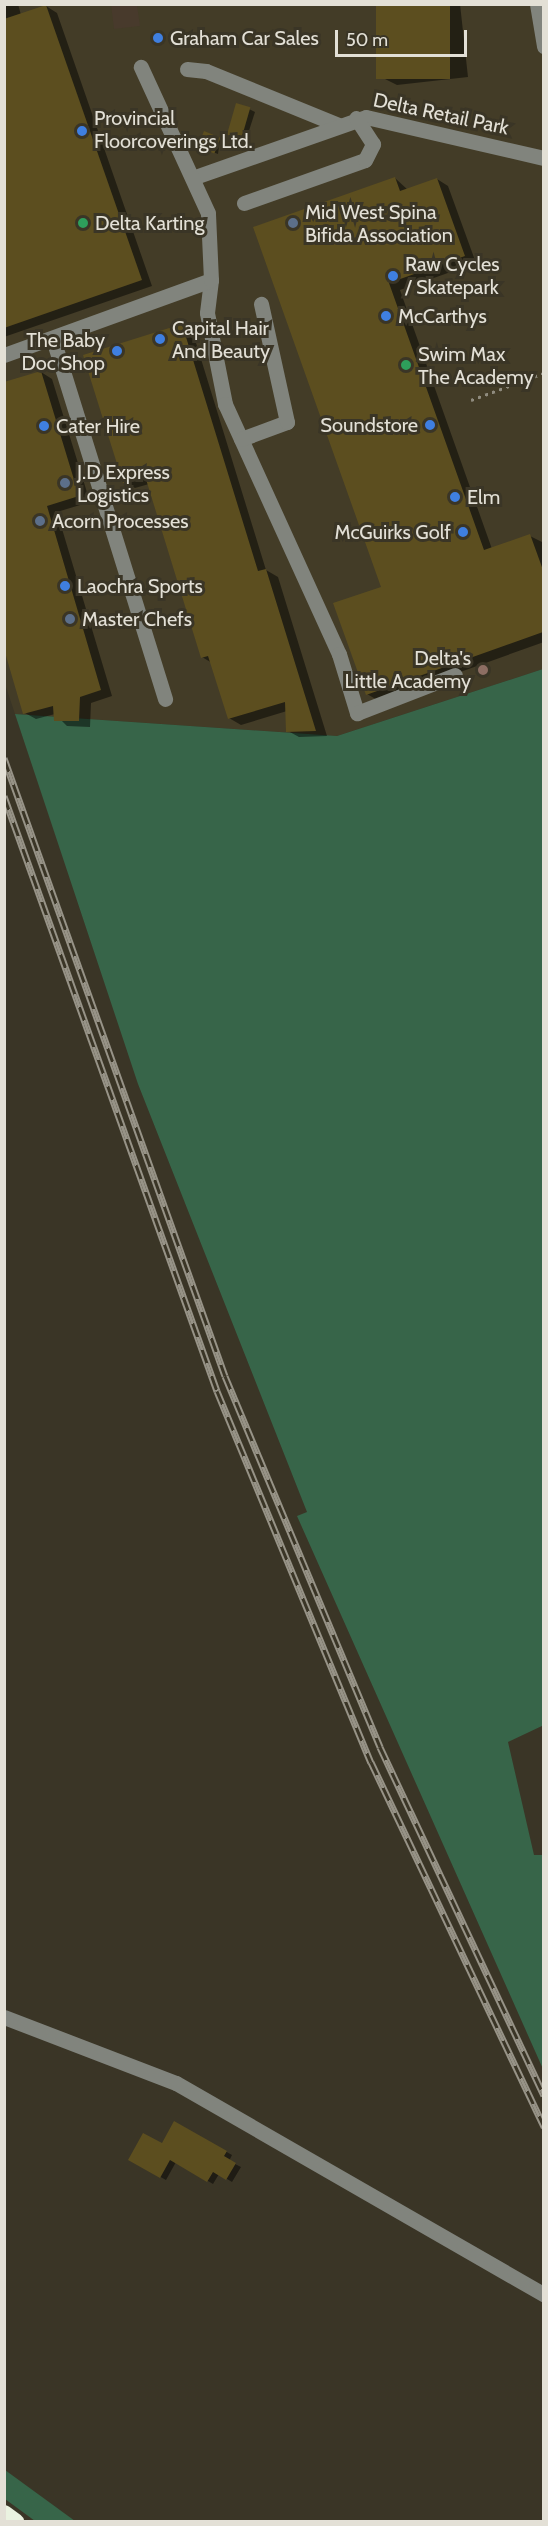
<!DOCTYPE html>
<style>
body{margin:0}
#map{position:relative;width:548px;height:2526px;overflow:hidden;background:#3a3526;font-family:Cabin,sans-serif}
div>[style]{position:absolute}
.built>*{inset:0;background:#433c27}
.industrial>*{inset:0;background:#483a2c}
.green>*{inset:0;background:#376549}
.shadow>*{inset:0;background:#0007}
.building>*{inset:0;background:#5c4e1f;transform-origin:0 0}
.path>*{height:3px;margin-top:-1.5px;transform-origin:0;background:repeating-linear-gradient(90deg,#8f8b7e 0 3px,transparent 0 7.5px)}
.minor>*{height:15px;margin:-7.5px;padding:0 7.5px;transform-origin:7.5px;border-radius:7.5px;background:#81847d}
.highway>*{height:18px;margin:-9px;padding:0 9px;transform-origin:9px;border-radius:9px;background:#eaf2e0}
.rail>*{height:7px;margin-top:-3.5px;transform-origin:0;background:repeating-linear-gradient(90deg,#3a3526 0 14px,#979387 0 28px);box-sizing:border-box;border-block:2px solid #979387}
.dots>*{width:16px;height:16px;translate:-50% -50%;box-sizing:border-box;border:3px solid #3a3526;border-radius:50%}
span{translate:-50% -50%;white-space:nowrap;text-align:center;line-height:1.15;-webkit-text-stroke:6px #3a3526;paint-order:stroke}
.poi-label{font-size:20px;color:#e3e0d6}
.left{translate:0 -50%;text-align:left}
.right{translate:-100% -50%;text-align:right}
.street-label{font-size:20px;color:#e3e0d6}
.frame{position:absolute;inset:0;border:6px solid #e3e0d6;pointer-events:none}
.scale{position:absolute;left:335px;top:30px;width:132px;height:27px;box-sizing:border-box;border:3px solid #e3e0d6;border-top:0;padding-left:8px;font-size:18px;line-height:21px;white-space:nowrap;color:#e3e0d6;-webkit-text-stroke:4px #3a3526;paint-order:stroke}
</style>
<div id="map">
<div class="built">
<div style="clip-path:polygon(4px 5px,543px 5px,543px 669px,337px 736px,15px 714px,4px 681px)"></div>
</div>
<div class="industrial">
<div style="clip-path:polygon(111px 5px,137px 5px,140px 26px,114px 29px)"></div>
</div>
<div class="green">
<div style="clip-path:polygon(543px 669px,544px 1725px,508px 1742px,534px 1855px,543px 1855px,543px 2069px,297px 1516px,307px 1512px,138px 1084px,15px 714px,337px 736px)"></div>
<div style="clip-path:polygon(5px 2470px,75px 2521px,35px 2521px,5px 2499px)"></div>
</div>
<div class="shadow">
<div style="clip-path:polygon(4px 4px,18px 4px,21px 15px,46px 6px,57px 13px,152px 286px,4px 337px)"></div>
<div style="clip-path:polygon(377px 4px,460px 4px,468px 77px,397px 85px,385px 79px)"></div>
<div style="clip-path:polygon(249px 109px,255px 112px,246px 140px,228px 134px)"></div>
<div style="clip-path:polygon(220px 139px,218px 154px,202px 148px)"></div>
<div style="clip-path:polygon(395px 178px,408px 190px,437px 179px,448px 186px,476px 263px,400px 290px,492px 549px,530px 536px,542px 542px,544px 642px,379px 701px,367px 694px,383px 588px,255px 228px)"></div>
<div style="clip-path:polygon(182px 326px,193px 333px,266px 570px,278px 577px,327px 736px,299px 737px,288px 731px,287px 711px,241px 725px,229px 718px,212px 663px,202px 657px,149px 484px,135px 488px,124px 482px)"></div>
<div style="clip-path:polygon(41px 372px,52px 379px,90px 502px,57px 512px,112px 696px,91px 703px,90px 727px,67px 726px,55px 714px,36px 719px,25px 713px)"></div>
<div style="clip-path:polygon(175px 2123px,232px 2155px,229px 2161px,241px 2167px,232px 2182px,219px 2174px,213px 2184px,176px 2162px,166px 2180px,130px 2160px,163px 2145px)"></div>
</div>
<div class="building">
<div style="left:376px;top:4px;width:74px;height:75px"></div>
<div style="clip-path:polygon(46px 5px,142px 280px,4px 328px,4px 19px)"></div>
<div style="left:236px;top:103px;width:15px;height:33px;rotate:16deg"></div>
<div style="left:204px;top:131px;width:18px;height:17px;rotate:22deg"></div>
<div style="clip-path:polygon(395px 177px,400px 191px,437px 178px,465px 256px,389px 283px,484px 550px,530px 534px,543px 570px,543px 632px,366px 695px,333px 603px,381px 587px,253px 227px)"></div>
<div style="clip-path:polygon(182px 324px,258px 571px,266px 569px,316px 731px,286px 732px,285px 702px,228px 719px,208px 656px,201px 658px,145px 476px,123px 483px,83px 355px)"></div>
<div style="clip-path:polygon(41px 371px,79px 496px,47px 506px,101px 690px,80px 697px,79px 721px,54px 721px,53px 706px,23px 714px,4px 649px,4px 382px)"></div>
<div style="clip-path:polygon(174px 2121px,227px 2151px,224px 2156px,236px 2163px,226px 2180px,213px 2172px,207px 2182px,170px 2160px,160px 2178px,128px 2160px,143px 2133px,162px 2143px)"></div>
</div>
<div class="path">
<div style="left:471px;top:400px;width:78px;rotate:-20.3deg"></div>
</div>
<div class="minor">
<div style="left:537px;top:4px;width:43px;rotate:80.5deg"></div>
<div style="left:187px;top:69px;width:19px;rotate:6deg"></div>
<div style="left:206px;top:71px;width:143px;rotate:22.2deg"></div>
<div style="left:195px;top:177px;width:181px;rotate:-19.3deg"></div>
<div style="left:366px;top:117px;width:183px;rotate:13deg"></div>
<div style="left:244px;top:203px;width:128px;rotate:-19.6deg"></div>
<div style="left:365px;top:160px;width:18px;rotate:-63deg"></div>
<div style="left:373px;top:144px;width:31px;rotate:-123deg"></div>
<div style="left:211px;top:280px;width:33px;rotate:97deg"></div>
<div style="left:207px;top:313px;width:93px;rotate:78.8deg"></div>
<div style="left:225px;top:404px;width:275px;rotate:65.5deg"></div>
<div style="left:339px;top:654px;width:62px;rotate:73deg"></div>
<div style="left:357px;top:713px;width:105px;rotate:-21.2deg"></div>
<div style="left:53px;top:339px;width:377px;rotate:72.7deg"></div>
<div style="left:4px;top:355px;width:220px;rotate:-19.9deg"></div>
<div style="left:211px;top:280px;width:67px;rotate:-92.6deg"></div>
<div style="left:208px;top:213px;width:161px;rotate:-114.7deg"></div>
<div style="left:241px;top:439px;width:49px;rotate:-20.3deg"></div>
<div style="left:287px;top:422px;width:121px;rotate:-102.4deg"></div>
<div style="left:4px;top:2017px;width:184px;rotate:21deg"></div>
<div style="left:176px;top:2083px;width:425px;rotate:29.9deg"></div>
</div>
<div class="highway">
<div style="left:4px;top:2514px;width:14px;rotate:36deg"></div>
</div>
<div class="rail">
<div style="left:4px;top:758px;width:656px;rotate:70.32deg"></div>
<div style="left:225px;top:1376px;width:402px;rotate:67.3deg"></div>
<div style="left:380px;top:1747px;width:385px;rotate:64.8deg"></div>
<div style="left:4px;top:796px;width:632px;rotate:70.3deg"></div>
<div style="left:217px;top:1391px;width:402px;rotate:67.5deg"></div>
<div style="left:371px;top:1762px;width:404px;rotate:64.6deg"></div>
</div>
<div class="dots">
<div style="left:158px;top:38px;background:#3f7fe0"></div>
<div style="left:82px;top:131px;background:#3f7fe0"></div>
<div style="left:83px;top:223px;background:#2e9e5b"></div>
<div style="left:293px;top:223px;background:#5c6f8a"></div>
<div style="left:393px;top:276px;background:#3f7fe0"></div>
<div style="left:386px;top:316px;background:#3f7fe0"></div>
<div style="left:160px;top:339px;background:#3f7fe0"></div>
<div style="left:117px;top:351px;background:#3f7fe0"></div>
<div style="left:406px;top:365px;background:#2e9e5b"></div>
<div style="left:430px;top:425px;background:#3f7fe0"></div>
<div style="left:44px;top:426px;background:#3f7fe0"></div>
<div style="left:65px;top:483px;background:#5c6f8a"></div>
<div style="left:455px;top:497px;background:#3f7fe0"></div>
<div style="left:40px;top:521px;background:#5c6f8a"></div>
<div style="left:463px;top:532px;background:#3f7fe0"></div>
<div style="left:65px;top:586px;background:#3f7fe0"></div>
<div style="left:70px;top:619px;background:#5c6f8a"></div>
<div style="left:483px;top:670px;background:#8d6e63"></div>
</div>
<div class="poi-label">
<span class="left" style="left:170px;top:38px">Graham Car Sales</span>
<span class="left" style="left:94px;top:130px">Provincial<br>Floorcoverings Ltd.</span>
<span class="left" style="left:305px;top:224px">Mid West Spina<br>Bifida Association</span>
<span class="left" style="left:95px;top:223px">Delta Karting</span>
<span class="left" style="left:405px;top:276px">Raw Cycles<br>/ Skatepark</span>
<span class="left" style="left:398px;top:316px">McCarthys</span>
<span class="left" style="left:172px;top:340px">Capital Hair<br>And Beauty</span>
<span class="right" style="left:105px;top:352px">The Baby<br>Doc Shop</span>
<span class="left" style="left:418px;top:366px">Swim Max<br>The Academy</span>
<span class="right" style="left:418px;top:425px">Soundstore</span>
<span class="left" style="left:56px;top:426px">Cater Hire</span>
<span class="left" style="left:77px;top:484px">J.D Express<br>Logistics</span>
<span class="left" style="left:467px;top:497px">Elm</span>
<span class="left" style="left:52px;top:521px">Acorn Processes</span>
<span class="right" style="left:451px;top:532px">McGuirks Golf</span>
<span class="left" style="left:77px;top:586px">Laochra Sports</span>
<span class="left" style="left:82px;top:619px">Master Chefs</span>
<span class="right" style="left:471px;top:670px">Delta's<br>Little Academy</span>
</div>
<div class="street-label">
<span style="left:441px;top:114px;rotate:12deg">Delta Retail Park</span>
</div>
<div class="frame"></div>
<div class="scale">50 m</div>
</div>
